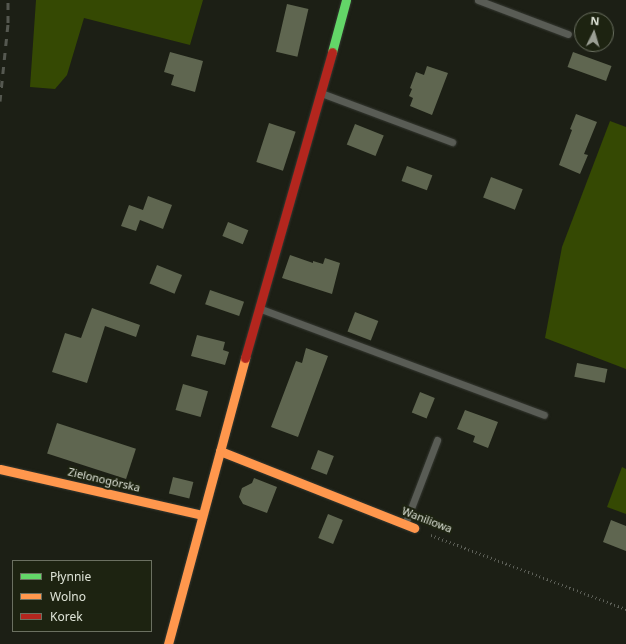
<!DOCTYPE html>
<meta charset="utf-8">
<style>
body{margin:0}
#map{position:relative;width:626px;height:644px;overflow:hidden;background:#1c1f15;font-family:"Noto Sans",sans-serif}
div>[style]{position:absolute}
.forest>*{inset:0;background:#354903}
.building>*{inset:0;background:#5f6650;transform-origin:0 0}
.path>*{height:2.5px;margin-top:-1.25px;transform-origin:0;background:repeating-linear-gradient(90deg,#5c5f57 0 1px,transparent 0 4px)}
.roads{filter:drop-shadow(0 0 1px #353831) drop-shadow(0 0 1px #353831)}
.lane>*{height:7px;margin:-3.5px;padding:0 3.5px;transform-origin:3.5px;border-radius:3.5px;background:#595c55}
.fast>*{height:9px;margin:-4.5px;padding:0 4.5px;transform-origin:4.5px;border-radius:4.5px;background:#63d668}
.slow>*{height:9px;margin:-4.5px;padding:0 4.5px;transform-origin:4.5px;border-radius:4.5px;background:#ff974d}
.jam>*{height:9px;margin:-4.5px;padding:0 4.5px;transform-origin:4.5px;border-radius:4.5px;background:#b3261e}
.rail>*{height:3px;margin-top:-1.5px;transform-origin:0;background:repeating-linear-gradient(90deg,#555850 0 7px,transparent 0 14px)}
span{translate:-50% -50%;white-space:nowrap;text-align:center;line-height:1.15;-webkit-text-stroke:4px #1d2311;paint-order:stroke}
.street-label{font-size:11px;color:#dfe4d8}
.legend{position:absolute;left:12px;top:560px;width:140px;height:72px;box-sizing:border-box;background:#1d2311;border:1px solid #6b7061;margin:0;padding:5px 7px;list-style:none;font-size:12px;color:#dfe4d8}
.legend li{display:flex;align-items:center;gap:8px;height:20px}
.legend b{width:20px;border:1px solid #6b7061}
.north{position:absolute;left:574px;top:12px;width:40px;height:40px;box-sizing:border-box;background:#1d2311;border:1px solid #6b7061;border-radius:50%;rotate:5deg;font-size:11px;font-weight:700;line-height:16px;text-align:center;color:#dfe4d8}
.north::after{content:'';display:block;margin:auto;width:14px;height:18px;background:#9b9f94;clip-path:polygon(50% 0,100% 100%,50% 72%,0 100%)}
</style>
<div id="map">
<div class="forest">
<div style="clip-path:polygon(36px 0,203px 0,190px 45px,84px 18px,67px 75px,55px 89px,30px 87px)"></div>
<div style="clip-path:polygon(610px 121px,626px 127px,626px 369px,545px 338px,562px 247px)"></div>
<div style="clip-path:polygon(622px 467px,626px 469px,626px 514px,607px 507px)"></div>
</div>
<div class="building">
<div style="left:287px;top:4px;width:22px;height:49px;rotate:13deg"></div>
<div style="clip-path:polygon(170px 52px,203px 61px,195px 92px,171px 85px,174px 75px,164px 72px)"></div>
<div style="left:573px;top:52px;width:41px;height:16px;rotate:20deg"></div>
<div style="clip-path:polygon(427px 66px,448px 73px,432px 115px,410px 106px,413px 98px,409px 96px,412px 89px,410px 88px,416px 72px,424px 75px)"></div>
<div style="clip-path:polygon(576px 114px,597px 122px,584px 154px,588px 155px,580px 174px,559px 165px,572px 130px,570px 129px)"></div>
<div style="left:269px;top:123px;width:28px;height:41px;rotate:18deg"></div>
<div style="left:355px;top:124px;width:31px;height:22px;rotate:22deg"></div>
<div style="left:407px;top:166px;width:27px;height:16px;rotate:20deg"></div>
<div style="left:491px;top:177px;width:34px;height:22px;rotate:21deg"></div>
<div style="clip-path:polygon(148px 196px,172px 205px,163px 229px,140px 220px,136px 231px,121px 226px,129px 205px,143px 210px)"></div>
<div style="left:228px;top:222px;width:22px;height:15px;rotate:22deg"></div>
<div style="clip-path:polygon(290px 255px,313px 263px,313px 261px,323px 264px,325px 258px,340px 263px,332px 294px,282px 278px)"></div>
<div style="left:157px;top:265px;width:27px;height:20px;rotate:22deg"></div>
<div style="left:210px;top:290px;width:36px;height:15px;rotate:19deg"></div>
<div style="clip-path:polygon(92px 308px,140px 325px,136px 337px,105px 326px,87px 383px,52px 372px,65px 333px,81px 338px)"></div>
<div style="left:355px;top:312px;width:25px;height:21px;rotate:21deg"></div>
<div style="clip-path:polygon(197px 335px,225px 342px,223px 350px,229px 352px,225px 365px,191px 356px)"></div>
<div style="clip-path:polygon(306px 348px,328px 356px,298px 437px,271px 427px,296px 361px,302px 363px)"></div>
<div style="left:577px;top:363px;width:31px;height:14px;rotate:11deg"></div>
<div style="left:183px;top:384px;width:26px;height:27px;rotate:16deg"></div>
<div style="left:420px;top:392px;width:16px;height:22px;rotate:22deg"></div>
<div style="clip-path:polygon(465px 410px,498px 422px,488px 448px,473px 442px,475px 436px,457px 429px)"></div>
<div style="left:57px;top:423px;width:83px;height:32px;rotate:18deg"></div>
<div style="left:318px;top:450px;width:17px;height:20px;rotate:21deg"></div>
<div style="left:173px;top:477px;width:21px;height:17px;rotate:14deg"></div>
<div style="clip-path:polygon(254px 478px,277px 487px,267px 513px,243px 504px,239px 497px,242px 488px,252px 483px)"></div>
<div style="left:328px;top:514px;width:16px;height:26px;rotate:22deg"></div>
<div style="clip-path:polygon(611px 520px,626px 526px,626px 551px,603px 542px)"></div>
</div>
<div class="path">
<div style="left:431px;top:535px;width:209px;rotate:20.8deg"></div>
</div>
<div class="roads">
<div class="lane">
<div style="left:478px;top:0;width:96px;rotate:20.7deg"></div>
<div style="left:321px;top:93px;width:140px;rotate:20.5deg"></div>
<div style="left:261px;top:309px;width:302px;rotate:20.5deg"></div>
<div style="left:405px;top:524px;width:90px;rotate:-69.1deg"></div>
</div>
<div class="fast">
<div style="left:332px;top:52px;width:54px;rotate:-74.9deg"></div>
</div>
<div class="slow">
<div style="left:220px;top:451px;width:209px;rotate:21.6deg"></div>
<div style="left:0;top:469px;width:207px;rotate:12.8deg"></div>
<div style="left:168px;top:644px;width:296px;rotate:-74.9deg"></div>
</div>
<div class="jam">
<div style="left:245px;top:358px;width:318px;rotate:-74.1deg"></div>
</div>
</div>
<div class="rail">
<div style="left:0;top:101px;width:78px;rotate:-84.1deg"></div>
<div style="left:8px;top:23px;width:23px;rotate:-90deg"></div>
</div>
<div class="street-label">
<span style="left:104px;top:480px;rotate:13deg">Zielonogórska</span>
<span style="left:427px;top:520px;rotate:21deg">Waniliowa</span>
</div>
<ul class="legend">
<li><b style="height:5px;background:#63d668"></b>Płynnie</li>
<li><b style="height:5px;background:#ff974d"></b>Wolno</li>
<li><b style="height:5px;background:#b3261e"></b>Korek</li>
</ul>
<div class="north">N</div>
</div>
